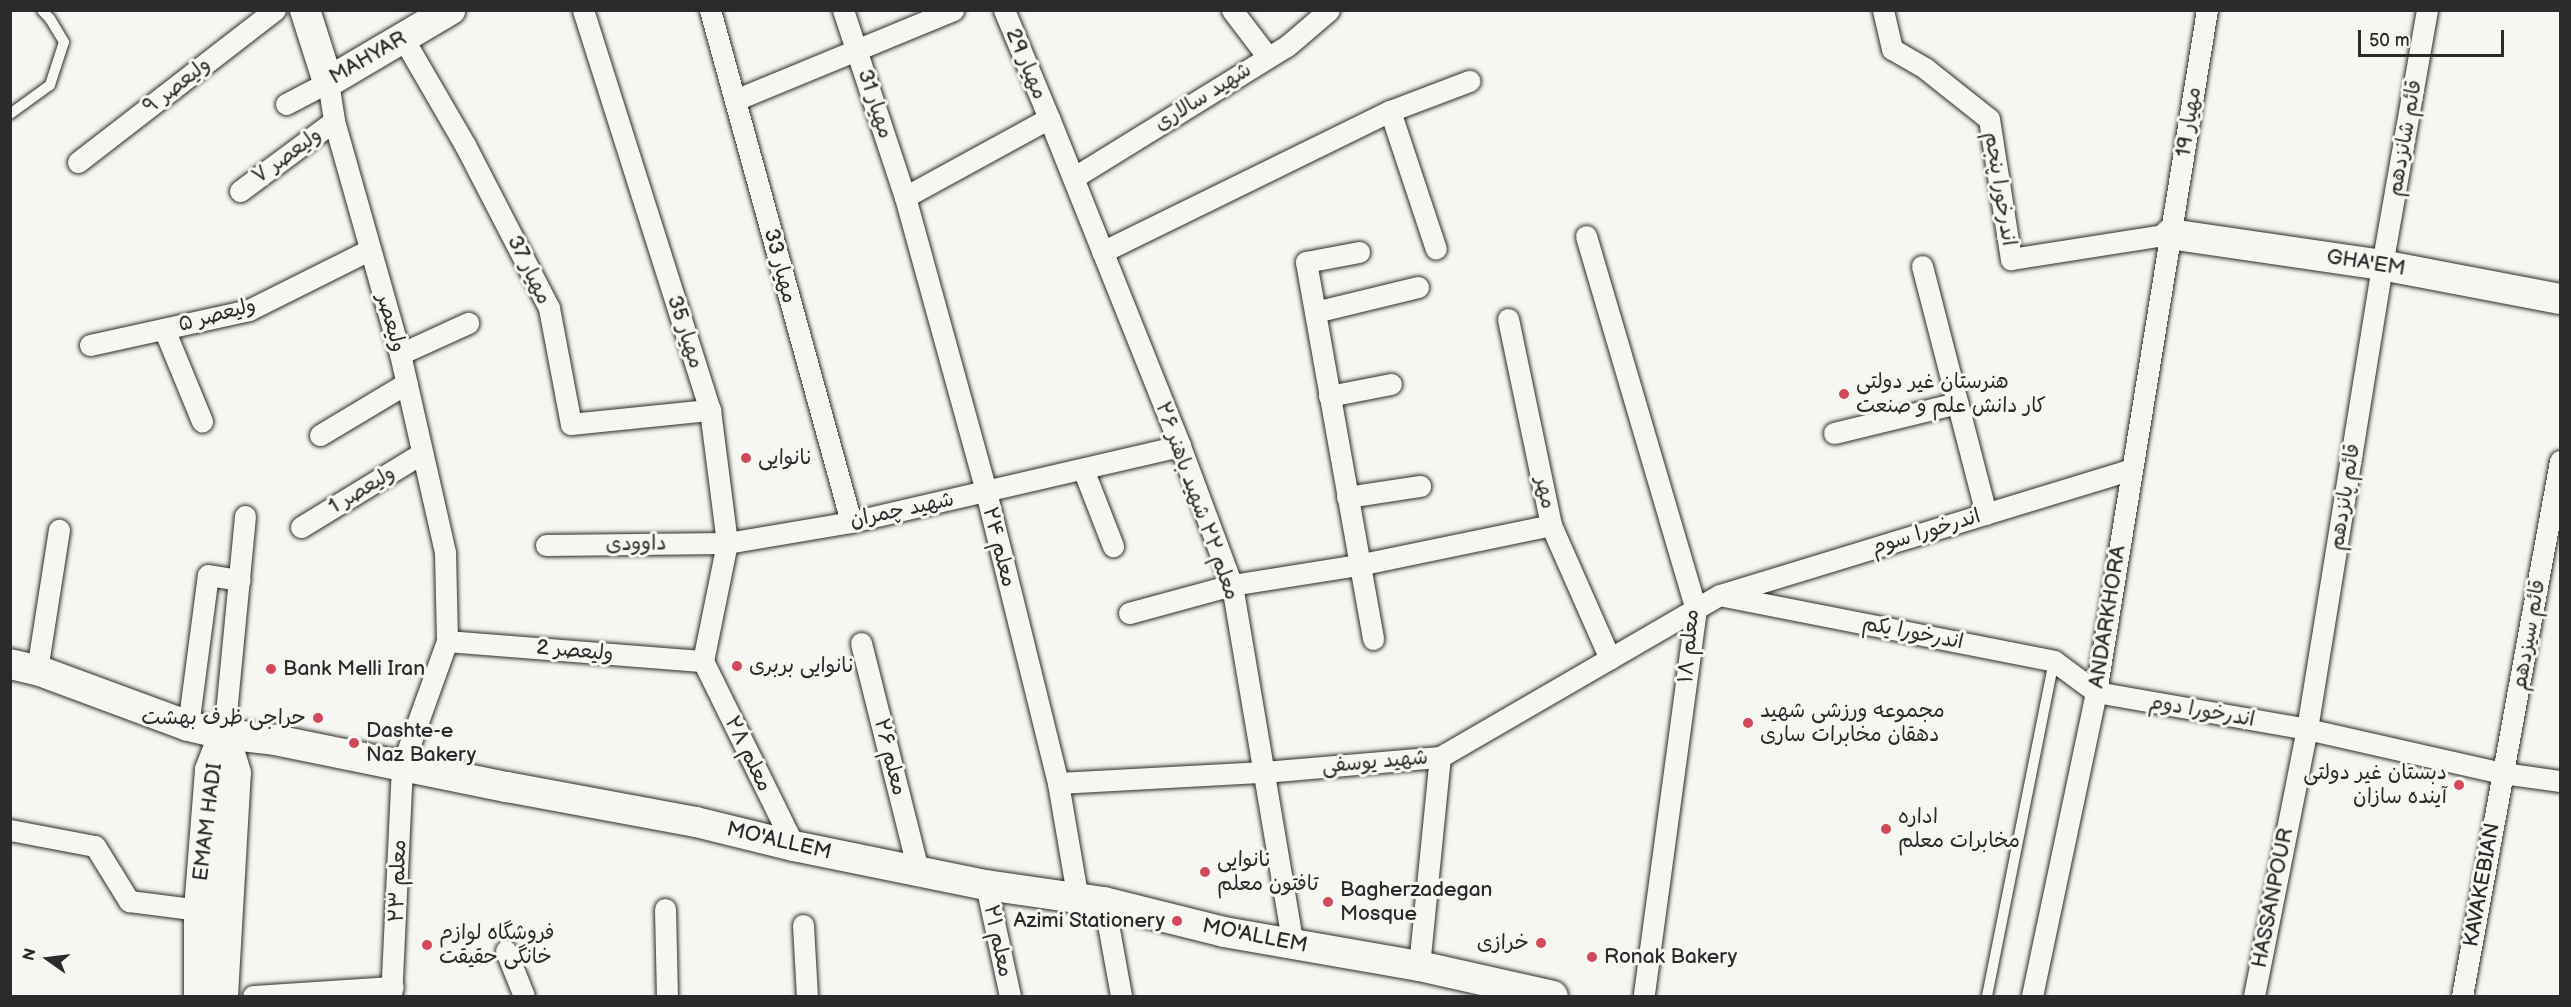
<!DOCTYPE html>
<meta charset="utf-8">
<style>
body{margin:0}
#map{position:relative;width:2571px;height:1007px;overflow:hidden;background:#f6f6f2;font-family:"Balsamiq Sans","Playpen Sans Arabic",sans-serif}
div>[style]{position:absolute}
.roads{filter:drop-shadow(0 0 2px #2b2b2b) drop-shadow(0 0 2px #2b2b2b)}
.lane>*{height:10px;margin:-5px;padding:0 5px;transform-origin:5px;border-radius:5px;background:#f6f6f2}
.street>*{height:21px;margin:-10.5px;padding:0 10.5px;transform-origin:10.5px;border-radius:10.5px;background:#f6f6f2}
.secondary>*{height:30px;margin:-15px;padding:0 15px;transform-origin:15px;border-radius:15px;background:#f6f6f2}
.dots>*{width:16px;height:16px;translate:-50% -50%;box-sizing:border-box;border:3px solid #f6f6f2;border-radius:50%}
span{translate:-50% -50%;white-space:nowrap;text-align:center;line-height:1.15;-webkit-text-stroke:6px #f6f6f2;paint-order:stroke}
.street-label{font-size:21px;color:#2b2b2b}
.poi-label{font-size:21px;color:#2b2b2b}
.left{translate:0 -50%;text-align:left}
.right{translate:-100% -50%;text-align:right}
.frame{position:absolute;inset:0;border:12px solid #2b2b2b;pointer-events:none}
.north{position:absolute;left:18px;top:929px;width:60px;height:60px;-webkit-text-stroke:4px #f6f6f2;paint-order:stroke;rotate:284deg;font-size:16px;font-weight:700;line-height:24px;text-align:center;color:#2b2b2b}
.north::after{content:'';display:block;margin:auto;width:21px;height:27px;background:#2b2b2b;clip-path:polygon(50% 0,100% 100%,50% 72%,0 100%)}
.scale{position:absolute;left:2358px;top:30px;width:146px;height:27px;box-sizing:border-box;border:3px solid #2b2b2b;border-top:0;padding-left:8px;font-size:18px;line-height:21px;white-space:nowrap;color:#2b2b2b;-webkit-text-stroke:4px #f6f6f2;paint-order:stroke}
</style>
<div id="map">
<div class="roads">
<div class="lane">
<div style="left:10px;top:114px;width:49px;rotate:-35.9deg"></div>
<div style="left:50px;top:85px;width:45px;rotate:-72deg"></div>
<div style="left:64px;top:42px;width:27px;rotate:-121deg"></div>
<div style="left:50px;top:19px;width:12px;rotate:-132deg"></div>
<div style="left:1987px;top:996px;width:342px;rotate:-78.7deg"></div>
</div>
<div class="street">
<div style="left:583px;top:10px;width:420px;rotate:72.4deg"></div>
<div style="left:710px;top:410px;width:134px;rotate:82.7deg"></div>
<div style="left:727px;top:543px;width:120px;rotate:101.5deg"></div>
<div style="left:710px;top:10px;width:531px;rotate:74.6deg"></div>
<div style="left:843px;top:10px;width:197px;rotate:71.7deg"></div>
<div style="left:905px;top:197px;width:306px;rotate:74.6deg"></div>
<div style="left:986px;top:492px;width:300px;rotate:76.1deg"></div>
<div style="left:1058px;top:783px;width:119px;rotate:80.3deg"></div>
<div style="left:1004px;top:10px;width:117px;rotate:67.4deg"></div>
<div style="left:1232px;top:10px;width:58px;rotate:52.7deg"></div>
<div style="left:1883px;top:10px;width:40px;rotate:77deg"></div>
<div style="left:1892px;top:49px;width:39px;rotate:30deg"></div>
<div style="left:1926px;top:69px;width:80px;rotate:38.4deg"></div>
<div style="left:1989px;top:119px;width:142px;rotate:81.1deg"></div>
<div style="left:2011px;top:259px;width:161px;rotate:-8.9deg"></div>
<div style="left:403px;top:38px;width:124px;rotate:59.9deg"></div>
<div style="left:465px;top:145px;width:183px;rotate:62.7deg"></div>
<div style="left:549px;top:308px;width:118px;rotate:79.3deg"></div>
<div style="left:571px;top:424px;width:140px;rotate:-5.8deg"></div>
<div style="left:735px;top:100px;width:236px;rotate:-22.4deg"></div>
<div style="left:286px;top:104px;width:47px;rotate:-27.6deg"></div>
<div style="left:328px;top:82px;width:39px;rotate:81deg"></div>
<div style="left:334px;top:121px;width:242px;rotate:74.2deg"></div>
<div style="left:400px;top:354px;width:203px;rotate:77.2deg"></div>
<div style="left:445px;top:552px;width:89px;rotate:88.7deg"></div>
<div style="left:447px;top:641px;width:133px;rotate:109.8deg"></div>
<div style="left:402px;top:766px;width:230px;rotate:92.7deg"></div>
<div style="left:1390px;top:111px;width:145px;rotate:71.6deg"></div>
<div style="left:78px;top:162px;width:249px;rotate:-37.7deg"></div>
<div style="left:1073px;top:178px;width:251px;rotate:-31.7deg"></div>
<div style="left:1287px;top:46px;width:55px;rotate:-40.6deg"></div>
<div style="left:240px;top:191px;width:117px;rotate:-36.7deg"></div>
<div style="left:905px;top:197px;width:164px;rotate:-28.7deg"></div>
<div style="left:1049px;top:118px;width:353px;rotate:68.2deg"></div>
<div style="left:1180px;top:446px;width:148px;rotate:69.5deg"></div>
<div style="left:1232px;top:585px;width:364px;rotate:80.4deg"></div>
<div style="left:1586px;top:236px;width:389px;rotate:73.6deg"></div>
<div style="left:1696px;top:609px;width:390px;rotate:97.7deg"></div>
<div style="left:1102px;top:252px;width:321px;rotate:-26.1deg"></div>
<div style="left:1390px;top:111px;width:85px;rotate:-20.8deg"></div>
<div style="left:1359px;top:252px;width:54px;rotate:169.3deg"></div>
<div style="left:1306px;top:262px;width:383px;rotate:79.9deg"></div>
<div style="left:1922px;top:266px;width:256px;rotate:75.5deg"></div>
<div style="left:1315px;top:312px;width:106px;rotate:-13.6deg"></div>
<div style="left:1508px;top:319px;width:210px;rotate:78.2deg"></div>
<div style="left:1551px;top:525px;width:146px;rotate:66.2deg"></div>
<div style="left:164px;top:329px;width:100px;rotate:67.6deg"></div>
<div style="left:90px;top:345px;width:163px;rotate:-12.4deg"></div>
<div style="left:249px;top:310px;width:134px;rotate:-26.6deg"></div>
<div style="left:400px;top:354px;width:75px;rotate:-24.5deg"></div>
<div style="left:1329px;top:396px;width:63px;rotate:-11deg"></div>
<div style="left:1834px;top:433px;width:127px;rotate:-13.7deg"></div>
<div style="left:320px;top:435px;width:101px;rotate:-30.9deg"></div>
<div style="left:1083px;top:469px;width:83px;rotate:68.7deg"></div>
<div style="left:1347px;top:497px;width:74px;rotate:-8.6deg"></div>
<div style="left:301px;top:527px;width:142px;rotate:-31.4deg"></div>
<div style="left:546px;top:545px;width:181px;rotate:-0.6deg"></div>
<div style="left:727px;top:543px;width:126px;rotate:-9.6deg"></div>
<div style="left:851px;top:522px;width:338px;rotate:-13deg"></div>
<div style="left:1724px;top:596px;width:336px;rotate:11.1deg"></div>
<div style="left:2054px;top:661px;width:52px;rotate:36.4deg"></div>
<div style="left:2096px;top:692px;width:214px;rotate:9.9deg"></div>
<div style="left:2307px;top:729px;width:201px;rotate:12.7deg"></div>
<div style="left:2503px;top:773px;width:58px;rotate:8deg"></div>
<div style="left:1129px;top:613px;width:107px;rotate:-15.2deg"></div>
<div style="left:1232px;top:585px;width:128px;rotate:-9deg"></div>
<div style="left:1358px;top:565px;width:197px;rotate:-11.7deg"></div>
<div style="left:447px;top:641px;width:257px;rotate:4.5deg"></div>
<div style="left:861px;top:643px;width:234px;rotate:75.9deg"></div>
<div style="left:703px;top:661px;width:206px;rotate:63.8deg"></div>
<div style="left:37px;top:670px;width:142px;rotate:-81.1deg"></div>
<div style="left:188px;top:726px;width:152px;rotate:-82.5deg"></div>
<div style="left:208px;top:575px;width:32px;rotate:9deg"></div>
<div style="left:224px;top:734px;width:219px;rotate:-84.5deg"></div>
<div style="left:1058px;top:783px;width:206px;rotate:-3.1deg"></div>
<div style="left:1264px;top:772px;width:177px;rotate:-4.9deg"></div>
<div style="left:1440px;top:757px;width:323px;rotate:-30.1deg"></div>
<div style="left:1720px;top:595px;width:430px;rotate:-17deg"></div>
<div style="left:10px;top:830px;width:86px;rotate:10.7deg"></div>
<div style="left:95px;top:846px;width:65px;rotate:58.3deg"></div>
<div style="left:129px;top:901px;width:71px;rotate:7.3deg"></div>
<div style="left:986px;top:885px;width:114px;rotate:77.8deg"></div>
<div style="left:1104px;top:902px;width:96px;rotate:79.7deg"></div>
<div style="left:665px;top:909px;width:87px;rotate:88.7deg"></div>
<div style="left:803px;top:925px;width:71px;rotate:86.8deg"></div>
<div style="left:506px;top:951px;width:48px;rotate:68.2deg"></div>
<div style="left:1419px;top:966px;width:210px;rotate:-84.3deg"></div>
<div style="left:253px;top:996px;width:140px;rotate:-3.7deg"></div>
<div style="left:2032px;top:996px;width:311px;rotate:-78.1deg"></div>
<div style="left:2096px;top:692px;width:691px;rotate:-80.76deg"></div>
<div style="left:2254px;top:996px;width:272px;rotate:-78.8deg"></div>
<div style="left:2307px;top:729px;width:470px;rotate:-80.8deg"></div>
<div style="left:2382px;top:265px;width:259px;rotate:-80deg"></div>
<div style="left:2462px;top:996px;width:544px;rotate:-79.62deg"></div>
</div>
<div class="secondary">
<div style="left:305px;top:10px;width:76px;rotate:72.3deg"></div>
<div style="left:328px;top:82px;width:142px;rotate:-30.5deg"></div>
<div style="left:2170px;top:234px;width:214px;rotate:8.3deg"></div>
<div style="left:2382px;top:265px;width:181px;rotate:10.8deg"></div>
<div style="left:10px;top:664px;width:28px;rotate:13deg"></div>
<div style="left:37px;top:670px;width:161px;rotate:20.3deg"></div>
<div style="left:188px;top:726px;width:37px;rotate:13deg"></div>
<div style="left:224px;top:734px;width:51px;rotate:6.7deg"></div>
<div style="left:275px;top:740px;width:237px;rotate:11.5deg"></div>
<div style="left:507px;top:787px;width:192px;rotate:10.5deg"></div>
<div style="left:696px;top:822px;width:101px;rotate:13.8deg"></div>
<div style="left:794px;top:846px;width:196px;rotate:11.5deg"></div>
<div style="left:986px;top:885px;width:119px;rotate:8.2deg"></div>
<div style="left:1104px;top:902px;width:124px;rotate:14deg"></div>
<div style="left:1224px;top:932px;width:198px;rotate:9.9deg"></div>
<div style="left:1419px;top:966px;width:137px;rotate:12.6deg"></div>
<div style="left:199px;top:996px;width:86px;rotate:-90deg"></div>
<div style="left:199px;top:910px;width:140px;rotate:-85.5deg"></div>
<div style="left:210px;top:770px;width:39px;rotate:-69deg"></div>
<div style="left:223px;top:996px;width:223px;rotate:-86.7deg"></div>
<div style="left:236px;top:773px;width:41px;rotate:-107.1deg"></div>
</div>
</div>
<div class="dots">
<div style="left:1844px;top:394px;background:#d1495b"></div>
<div style="left:746px;top:458px;background:#d1495b"></div>
<div style="left:737px;top:666px;background:#d1495b"></div>
<div style="left:271px;top:669px;background:#d1495b"></div>
<div style="left:318px;top:718px;background:#d1495b"></div>
<div style="left:1748px;top:723px;background:#d1495b"></div>
<div style="left:354px;top:743px;background:#d1495b"></div>
<div style="left:2459px;top:785px;background:#d1495b"></div>
<div style="left:1886px;top:829px;background:#d1495b"></div>
<div style="left:1205px;top:872px;background:#d1495b"></div>
<div style="left:1328px;top:902px;background:#d1495b"></div>
<div style="left:1177px;top:921px;background:#d1495b"></div>
<div style="left:1541px;top:943px;background:#d1495b"></div>
<div style="left:427px;top:945px;background:#d1495b"></div>
<div style="left:1592px;top:957px;background:#d1495b"></div>
</div>
<div class="street-label">
<span style="left:368px;top:58px;rotate:-30deg">MAHYAR</span>
<span style="left:1026px;top:64px;rotate:67deg">مهیار 29</span>
<span style="left:177px;top:86px;rotate:-38deg">ولیعصر ۹</span>
<span style="left:1203px;top:97px;rotate:-32deg">شهید سالاری</span>
<span style="left:875px;top:104px;rotate:72deg">مهیار 31</span>
<span style="left:2189px;top:122px;rotate:-81deg">مهیار 19</span>
<span style="left:2405px;top:138px;rotate:-80deg">قائم شانزدهم</span>
<span style="left:287px;top:156px;rotate:-36deg">ولیعصر ۷</span>
<span style="left:2000px;top:189px;rotate:81deg">اندرخورا پنجم</span>
<span style="left:2366px;top:263px;rotate:9deg">GHA'EM</span>
<span style="left:780px;top:266px;rotate:75deg">مهیار 33</span>
<span style="left:529px;top:270px;rotate:64deg">مهیار 37</span>
<span style="left:217px;top:315px;rotate:-15deg">ولیعصر ۵</span>
<span style="left:391px;top:323px;rotate:74deg">ولیعصر</span>
<span style="left:685px;top:332px;rotate:72deg">مهیار 35</span>
<span style="left:362px;top:490px;rotate:-31deg">ولیعصر 1</span>
<span style="left:1545px;top:493px;rotate:78deg">مهر</span>
<span style="left:2345px;top:497px;rotate:-81deg">قائم پانزدهم</span>
<span style="left:1197px;top:501px;rotate:70deg">معلم ۲۲ شهید باهنر ۲۶</span>
<span style="left:902px;top:510px;rotate:-12deg">شهید چمران</span>
<span style="left:1926px;top:532px;rotate:-17deg">اندرخورا سوم</span>
<span style="left:636px;top:544px;rotate:-1deg">داوودی</span>
<span style="left:999px;top:547px;rotate:76deg">معلم ۲۴</span>
<span style="left:2108px;top:617px;rotate:-81deg">ANDARKHORA</span>
<span style="left:1913px;top:633px;rotate:11deg">اندرخورا یکم</span>
<span style="left:2529px;top:635px;rotate:-80deg">قائم سیزدهم</span>
<span style="left:1689px;top:646px;rotate:-85deg">معلم ۱۸</span>
<span style="left:575px;top:651px;rotate:5deg">ولیعصر 2</span>
<span style="left:2202px;top:711px;rotate:10deg">اندرخورا دوم</span>
<span style="left:748px;top:754px;rotate:64deg">معلم ۲۸</span>
<span style="left:890px;top:757px;rotate:76deg">معلم ۲۶</span>
<span style="left:1375px;top:762px;rotate:-5deg">شهید یوسفی</span>
<span style="left:208px;top:822px;rotate:-83deg">EMAM HADI</span>
<span style="left:779px;top:841px;rotate:13deg">MO'ALLEM</span>
<span style="left:398px;top:881px;rotate:-88deg">معلم ۲۳</span>
<span style="left:2482px;top:885px;rotate:-80deg">KAVAKEBIAN</span>
<span style="left:2273px;top:898px;rotate:-79deg">HASSANPOUR</span>
<span style="left:1255px;top:936px;rotate:11deg">MO'ALLEM</span>
<span style="left:998px;top:941px;rotate:78deg">معلم ۲۱</span>
</div>
<div class="poi-label">
<span class="left" style="left:1856px;top:394px">هنرستان غیر دولتی<br>کار دانش علم و صنعت</span>
<span class="left" style="left:758px;top:458px">نانوایی</span>
<span class="left" style="left:749px;top:666px">نانوایی بربری</span>
<span class="left" style="left:283px;top:669px">Bank Melli Iran</span>
<span class="left" style="left:1760px;top:723px">مجموعه ورزشی شهید<br>دهقان مخابرات ساری</span>
<span class="right" style="left:306px;top:718px">حراجی ظرف بهشت</span>
<span class="left" style="left:366px;top:743px">Dashte-e<br>Naz Bakery</span>
<span class="right" style="left:2447px;top:785px">دبستان غیر دولتی<br>آینده سازان</span>
<span class="left" style="left:1898px;top:829px">اداره<br>مخابرات معلم</span>
<span class="left" style="left:1217px;top:872px">نانوایی<br>تافتون معلم</span>
<span class="left" style="left:1340px;top:902px">Bagherzadegan<br>Mosque</span>
<span class="right" style="left:1165px;top:921px">Azimi Stationery</span>
<span class="left" style="left:439px;top:945px">فروشگاه لوازم<br>خانگی حقیقت</span>
<span class="right" style="left:1529px;top:943px">خرازی</span>
<span class="left" style="left:1604px;top:957px">Ronak Bakery</span>
</div>
<div class="frame"></div>
<div class="north">N</div>
<div class="scale">50 m</div>
</div>
